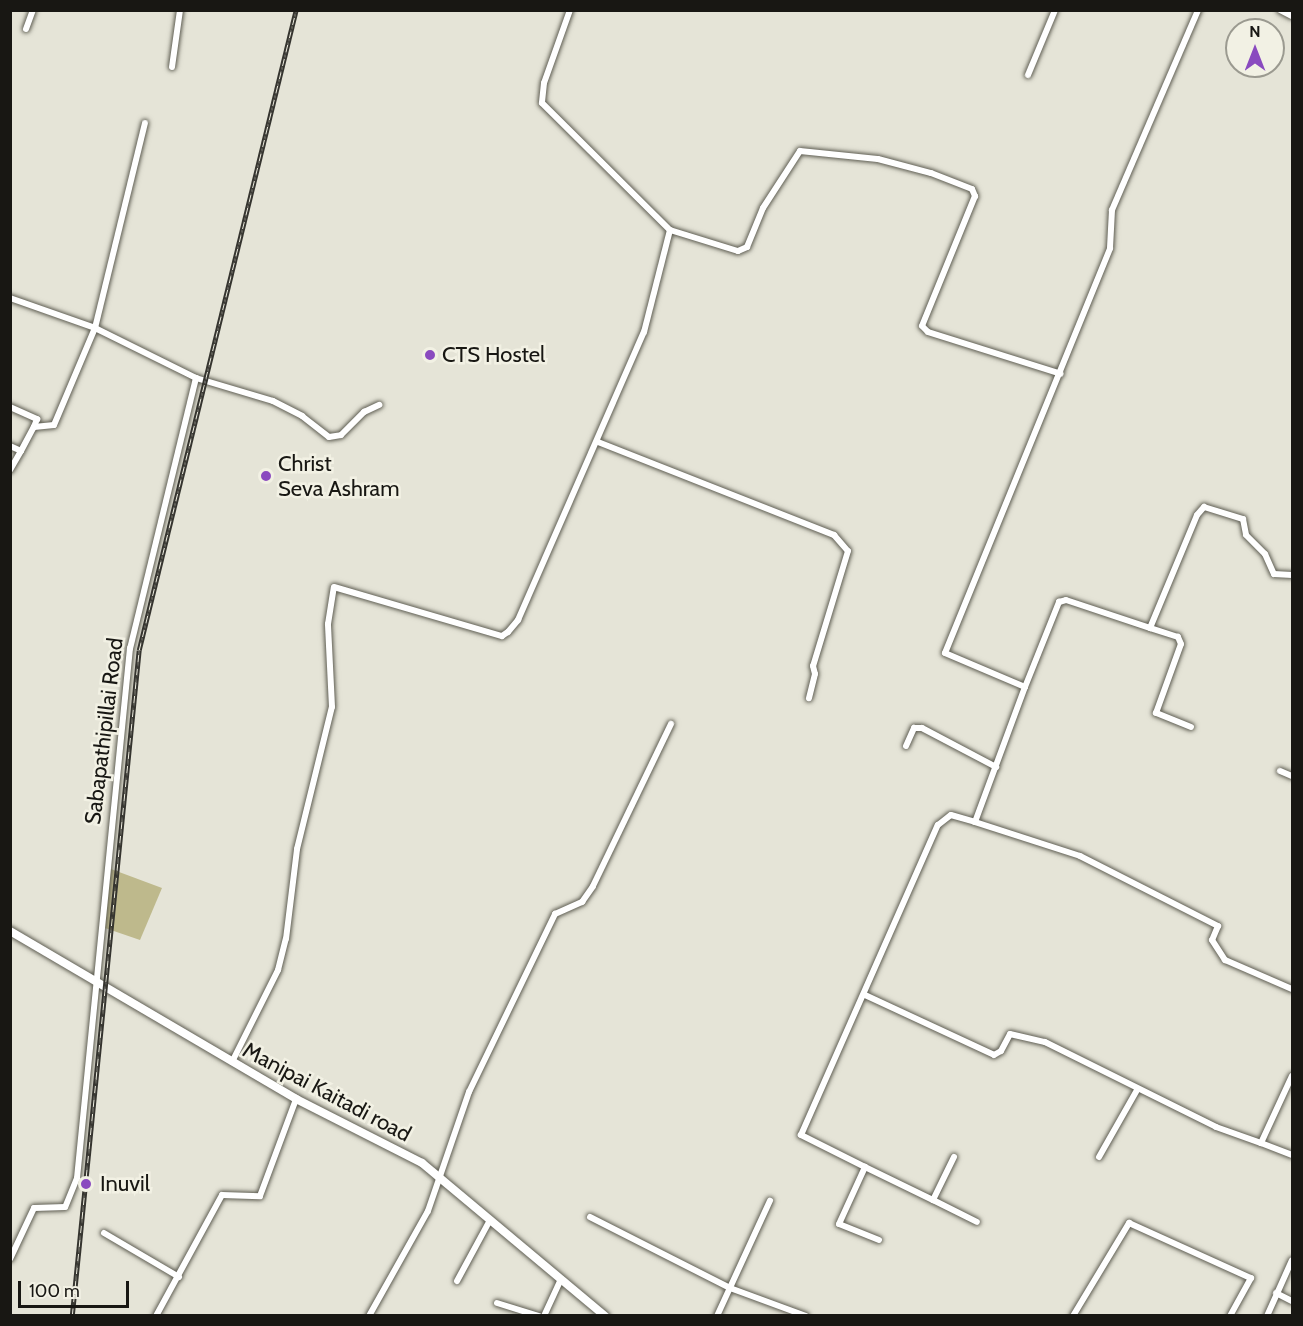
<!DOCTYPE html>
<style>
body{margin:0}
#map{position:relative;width:1303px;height:1326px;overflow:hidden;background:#e5e4d7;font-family:Cabin,sans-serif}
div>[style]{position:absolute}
.green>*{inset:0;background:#beb98c}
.roads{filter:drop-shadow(0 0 2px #5f5e53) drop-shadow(0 0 2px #5f5e53)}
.street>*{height:6px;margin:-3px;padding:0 3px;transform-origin:3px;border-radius:3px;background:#fff}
.secondary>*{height:8px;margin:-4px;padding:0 4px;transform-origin:4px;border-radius:4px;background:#fff}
.rail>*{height:4.5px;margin-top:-2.25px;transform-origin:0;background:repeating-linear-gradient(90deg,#f2f1e4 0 7px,#35342f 0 14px);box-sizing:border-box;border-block:2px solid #35342f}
.dots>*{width:16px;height:16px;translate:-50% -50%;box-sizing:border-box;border:3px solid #f2f1e4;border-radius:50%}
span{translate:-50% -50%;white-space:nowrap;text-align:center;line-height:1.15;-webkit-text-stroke:5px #f2f1e4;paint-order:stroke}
.poi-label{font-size:22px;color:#181713}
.left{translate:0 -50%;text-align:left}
.street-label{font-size:22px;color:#181713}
.frame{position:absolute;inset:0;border:12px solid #181713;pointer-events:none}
.north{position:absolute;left:1225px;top:18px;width:60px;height:60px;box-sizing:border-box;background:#f2f1e4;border:2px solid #9b9a90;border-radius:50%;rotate:0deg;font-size:16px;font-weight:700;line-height:24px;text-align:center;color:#181713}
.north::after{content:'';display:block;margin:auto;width:21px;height:27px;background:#8a4abf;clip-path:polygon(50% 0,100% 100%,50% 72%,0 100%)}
.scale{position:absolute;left:18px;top:1281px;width:111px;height:27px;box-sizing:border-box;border:3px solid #181713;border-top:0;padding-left:8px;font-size:18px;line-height:21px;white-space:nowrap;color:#181713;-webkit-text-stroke:4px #f2f1e4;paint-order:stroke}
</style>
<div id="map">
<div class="green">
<div style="clip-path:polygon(111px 869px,162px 888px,140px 940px,105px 928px)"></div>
</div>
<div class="roads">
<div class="street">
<div style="left:570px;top:10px;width:77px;rotate:109.6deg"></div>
<div style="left:544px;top:83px;width:20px;rotate:96deg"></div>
<div style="left:542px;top:103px;width:180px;rotate:44.8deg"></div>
<div style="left:670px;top:230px;width:71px;rotate:17.2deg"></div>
<div style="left:738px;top:251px;width:10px;rotate:-24deg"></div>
<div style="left:747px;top:247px;width:42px;rotate:-67.7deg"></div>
<div style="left:763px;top:208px;width:68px;rotate:-57deg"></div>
<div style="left:800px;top:151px;width:78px;rotate:5.9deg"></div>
<div style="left:878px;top:159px;width:55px;rotate:14.8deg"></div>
<div style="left:931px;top:173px;width:44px;rotate:21.3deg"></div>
<div style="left:972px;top:189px;width:8px;rotate:67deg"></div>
<div style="left:975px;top:196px;width:140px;rotate:112.2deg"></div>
<div style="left:922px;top:326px;width:8px;rotate:45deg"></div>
<div style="left:928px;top:332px;width:139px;rotate:17.5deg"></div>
<div style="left:1280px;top:10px;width:13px;rotate:27deg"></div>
<div style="left:26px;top:29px;width:20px;rotate:-70deg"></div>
<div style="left:172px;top:67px;width:58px;rotate:-82deg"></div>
<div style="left:1028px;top:75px;width:70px;rotate:-67.4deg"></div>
<div style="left:10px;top:298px;width:90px;rotate:19.4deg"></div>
<div style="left:95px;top:328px;width:113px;rotate:26.3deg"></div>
<div style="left:196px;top:378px;width:278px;rotate:103.7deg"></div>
<div style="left:130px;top:648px;width:533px;rotate:95.71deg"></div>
<div style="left:77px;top:1178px;width:31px;rotate:112deg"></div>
<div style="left:65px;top:1207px;width:31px;rotate:178deg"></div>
<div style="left:34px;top:1208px;width:56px;rotate:115.2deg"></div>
<div style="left:196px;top:378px;width:80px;rotate:16.6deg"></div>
<div style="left:273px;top:401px;width:33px;rotate:27deg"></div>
<div style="left:302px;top:416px;width:34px;rotate:38deg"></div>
<div style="left:329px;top:437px;width:12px;rotate:-9deg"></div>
<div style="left:341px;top:435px;width:33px;rotate:-45deg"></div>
<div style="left:364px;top:412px;width:17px;rotate:-25deg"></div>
<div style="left:10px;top:407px;width:30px;rotate:24deg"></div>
<div style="left:37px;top:419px;width:9px;rotate:111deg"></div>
<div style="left:598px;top:442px;width:254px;rotate:21.5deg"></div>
<div style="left:834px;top:535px;width:21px;rotate:49deg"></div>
<div style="left:848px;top:551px;width:120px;rotate:106.9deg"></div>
<div style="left:813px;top:666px;width:8px;rotate:76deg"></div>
<div style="left:815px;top:674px;width:25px;rotate:104deg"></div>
<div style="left:10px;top:446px;width:12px;rotate:24deg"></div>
<div style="left:21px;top:451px;width:27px;rotate:-62deg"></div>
<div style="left:34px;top:427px;width:20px;rotate:-6deg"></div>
<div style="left:54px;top:425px;width:105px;rotate:-67.1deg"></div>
<div style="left:95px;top:328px;width:211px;rotate:-76.3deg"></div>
<div style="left:10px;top:470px;width:22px;rotate:-60deg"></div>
<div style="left:1025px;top:687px;width:92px;rotate:-68.2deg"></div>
<div style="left:1059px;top:602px;width:7px;rotate:-16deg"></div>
<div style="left:1066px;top:600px;width:89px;rotate:18.4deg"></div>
<div style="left:1191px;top:727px;width:38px;rotate:-158deg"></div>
<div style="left:1156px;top:713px;width:73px;rotate:-70.1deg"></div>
<div style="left:1181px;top:644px;width:8px;rotate:-113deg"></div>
<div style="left:1178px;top:637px;width:29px;rotate:-162deg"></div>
<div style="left:1150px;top:628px;width:122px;rotate:-67.4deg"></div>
<div style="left:1197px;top:515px;width:11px;rotate:-49deg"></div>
<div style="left:1204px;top:507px;width:41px;rotate:17.1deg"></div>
<div style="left:1243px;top:519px;width:16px;rotate:79deg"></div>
<div style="left:1246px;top:535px;width:27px;rotate:45deg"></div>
<div style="left:1265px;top:554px;width:22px;rotate:66deg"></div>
<div style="left:1274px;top:574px;width:18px;rotate:3deg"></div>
<div style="left:906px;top:746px;width:20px;rotate:-66deg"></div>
<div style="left:914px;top:728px;width:8px"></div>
<div style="left:922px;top:728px;width:84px;rotate:27.8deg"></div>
<div style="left:1280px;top:771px;width:13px;rotate:23deg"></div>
<div style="left:975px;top:822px;width:110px;rotate:17.9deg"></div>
<div style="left:1080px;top:856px;width:155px;rotate:26.9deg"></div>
<div style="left:1218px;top:926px;width:15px;rotate:113deg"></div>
<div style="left:1212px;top:940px;width:24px;rotate:57deg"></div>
<div style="left:1225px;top:960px;width:73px;rotate:23.4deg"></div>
<div style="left:865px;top:995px;width:142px;rotate:24.9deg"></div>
<div style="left:994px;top:1055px;width:8px;rotate:-30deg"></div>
<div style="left:1001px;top:1051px;width:19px;rotate:-62deg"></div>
<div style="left:1010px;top:1034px;width:36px;rotate:13deg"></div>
<div style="left:1045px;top:1042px;width:191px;rotate:26.4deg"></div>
<div style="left:1216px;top:1127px;width:48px;rotate:19.6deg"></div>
<div style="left:1261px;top:1143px;width:74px;rotate:-65.2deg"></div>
<div style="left:232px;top:1062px;width:103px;rotate:-63.4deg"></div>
<div style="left:278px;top:970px;width:32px;rotate:-76deg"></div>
<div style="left:286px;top:939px;width:91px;rotate:-83deg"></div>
<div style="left:297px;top:849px;width:146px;rotate:-76.2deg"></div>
<div style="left:332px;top:707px;width:83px;rotate:-92.8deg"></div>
<div style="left:328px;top:624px;width:37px;rotate:-81deg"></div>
<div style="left:334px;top:587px;width:175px;rotate:16.3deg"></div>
<div style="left:502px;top:636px;width:7px;rotate:-34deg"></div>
<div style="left:508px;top:632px;width:16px;rotate:-50deg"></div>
<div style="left:518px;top:620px;width:314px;rotate:-66.4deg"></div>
<div style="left:644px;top:332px;width:105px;rotate:-75.7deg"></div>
<div style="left:1261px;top:1143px;width:33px;rotate:21deg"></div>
<div style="left:1099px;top:1157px;width:77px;rotate:-60.4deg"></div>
<div style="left:865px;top:1167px;width:76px;rotate:25.9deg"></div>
<div style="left:933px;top:1200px;width:48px;rotate:-64deg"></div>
<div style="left:933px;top:1200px;width:49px;rotate:26.6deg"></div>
<div style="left:590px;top:1217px;width:157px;rotate:26.9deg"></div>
<div style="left:730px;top:1288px;width:81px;rotate:20.2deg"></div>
<div style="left:104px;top:1233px;width:87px;rotate:30.4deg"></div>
<div style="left:879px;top:1240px;width:43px;rotate:-158.2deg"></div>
<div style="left:839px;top:1224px;width:63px;rotate:-65.5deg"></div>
<div style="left:865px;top:1167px;width:72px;rotate:-153.4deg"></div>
<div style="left:801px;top:1135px;width:339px;rotate:-66.2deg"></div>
<div style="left:938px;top:825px;width:16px;rotate:-38deg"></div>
<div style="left:951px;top:815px;width:25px;rotate:16deg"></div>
<div style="left:975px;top:822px;width:144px;rotate:-69.7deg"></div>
<div style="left:1025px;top:687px;width:87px;rotate:-157deg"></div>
<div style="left:945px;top:653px;width:437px;rotate:-67.8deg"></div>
<div style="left:1110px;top:248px;width:38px;rotate:-87deg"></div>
<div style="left:1112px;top:210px;width:218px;rotate:-66.7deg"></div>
<div style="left:457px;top:1281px;width:69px;rotate:-61.6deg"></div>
<div style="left:1276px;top:1293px;width:18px;rotate:27deg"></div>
<div style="left:497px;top:1303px;width:44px;rotate:17.2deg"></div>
<div style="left:156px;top:1316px;width:138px;rotate:-61.4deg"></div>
<div style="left:222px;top:1195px;width:38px;rotate:2deg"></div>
<div style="left:260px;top:1196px;width:103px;rotate:-69.6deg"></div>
<div style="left:369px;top:1316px;width:120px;rotate:-60.7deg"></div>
<div style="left:428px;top:1211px;width:126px;rotate:-71deg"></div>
<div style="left:469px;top:1092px;width:198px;rotate:-64.2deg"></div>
<div style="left:555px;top:914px;width:30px;rotate:-24deg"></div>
<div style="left:582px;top:902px;width:19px;rotate:-55deg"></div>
<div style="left:593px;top:886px;width:180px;rotate:-64.3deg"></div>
<div style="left:544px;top:1316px;width:41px;rotate:-65.3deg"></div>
<div style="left:717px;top:1316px;width:127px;rotate:-65.3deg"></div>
<div style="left:1073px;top:1316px;width:109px;rotate:-58.9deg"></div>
<div style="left:1129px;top:1223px;width:134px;rotate:24.3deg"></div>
<div style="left:1251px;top:1278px;width:43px;rotate:118.9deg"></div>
<div style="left:1267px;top:1316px;width:61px;rotate:-65.9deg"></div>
</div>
<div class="secondary">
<div style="left:10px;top:931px;width:332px;rotate:30.4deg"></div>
<div style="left:296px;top:1099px;width:141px;rotate:26.9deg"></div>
<div style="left:422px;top:1163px;width:239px;rotate:39.9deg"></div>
</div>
</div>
<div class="rail">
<div style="left:72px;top:1316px;width:669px;rotate:-84.26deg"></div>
<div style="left:139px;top:650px;width:659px;rotate:-76.22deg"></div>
</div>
<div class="dots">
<div style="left:430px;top:355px;background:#8a4abf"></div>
<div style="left:266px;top:476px;background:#8a4abf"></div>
<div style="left:86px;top:1184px;background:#8a4abf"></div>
</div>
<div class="poi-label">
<span class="left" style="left:442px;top:355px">CTS Hostel</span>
<span class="left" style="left:278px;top:476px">Christ<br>Seva Ashram</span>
<span class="left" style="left:100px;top:1184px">Inuvil</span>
</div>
<div class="street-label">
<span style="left:104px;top:731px;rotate:-83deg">Sabapathipillai Road</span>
<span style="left:327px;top:1092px;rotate:28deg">Manipai Kaitadi road</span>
</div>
<div class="frame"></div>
<div class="north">N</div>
<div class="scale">100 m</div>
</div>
